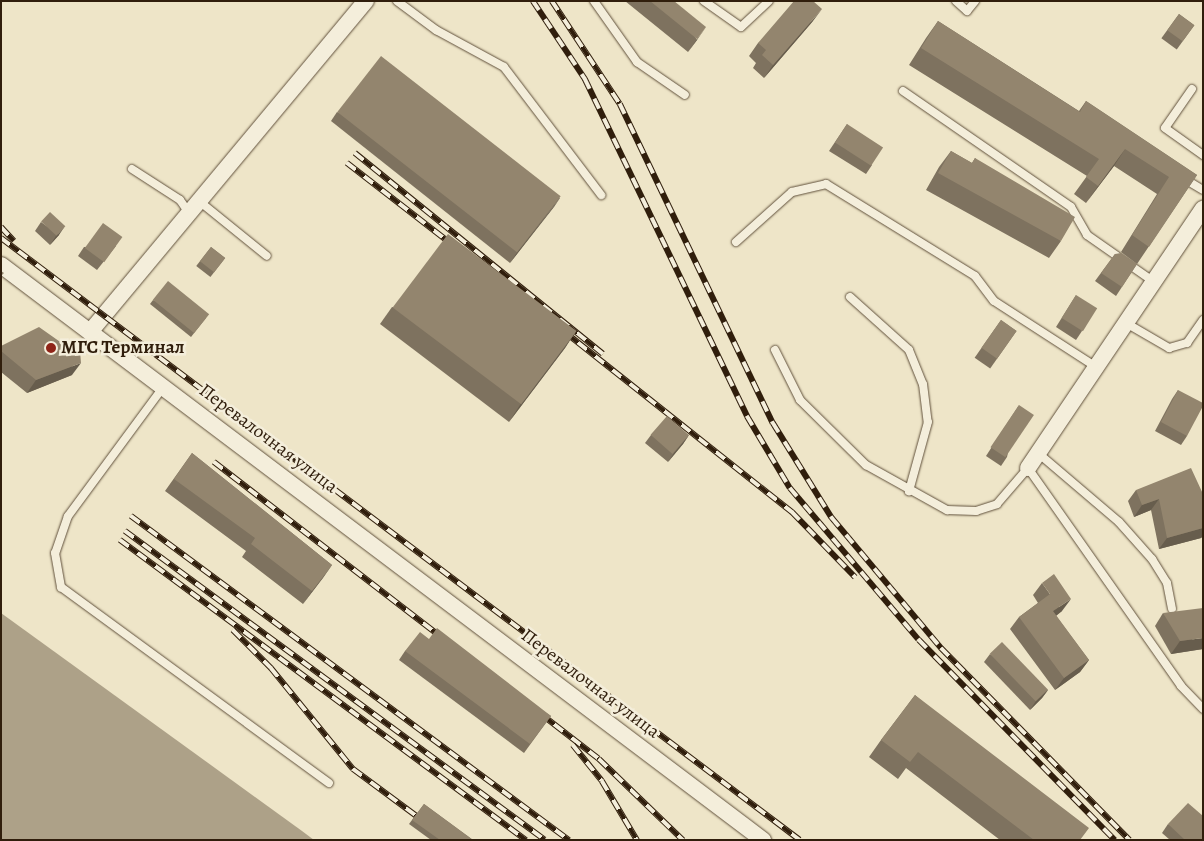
<!DOCTYPE html>
<meta charset="utf-8">
<style>
body{margin:0}
#map{position:relative;width:1204px;height:841px;overflow:hidden;background:#eee5c8;font-family:Alegreya,serif}
div>[style]{position:absolute}
.water>*{inset:0;background:#ada188}
.roads{filter:drop-shadow(0 0 1px #60503b) drop-shadow(0 0 1px #60503b)}
.lane>*{height:8px;margin:-4px;padding:0 4px;transform-origin:4px;border-radius:4px;background:#f4eedb}
.street>*{height:16px;margin:-8px;padding:0 8px;transform-origin:8px;border-radius:8px;background:#f4eedb}
.rail>*{height:5.5px;margin-top:-2.75px;transform-origin:0;background:repeating-linear-gradient(90deg,#f4eedb 0 11px,#301e0c 0 22px);box-sizing:border-box;border-block:1px solid #301e0c}
.wall>*{inset:0;background:#7e725f;transform-origin:0 0}
.shaded-wall>*{inset:0;background:#675d4d}
.building>*{inset:0;background:#93856e;transform-origin:0 0}
.dots>*{width:14px;height:14px;translate:-50% -50%;box-sizing:border-box;border:2px solid #f4eedb;border-radius:50%}
span{translate:-50% -50%;white-space:nowrap;text-align:center;line-height:1.15;-webkit-text-stroke:5px #f4eedb;paint-order:stroke}
.poi-label{font-size:19px;color:#301e0c;font-weight:700}
.left{translate:0 -50%;text-align:left}
.street-label{font-size:19px;color:#301e0c}
.frame{position:absolute;inset:0;border:2px solid #301e0c;pointer-events:none}
</style>
<div id="map">
<div class="water">
<div style="clip-path:polygon(1px 613px,302px 831px,314px 840px,1px 840px)"></div>
</div>
<div class="roads">
<div class="lane">
<div style="left:397px;top:1px;width:49px;rotate:36.6deg"></div>
<div style="left:436px;top:30px;width:77px;rotate:28.6deg"></div>
<div style="left:504px;top:67px;width:161px;rotate:52.8deg"></div>
<div style="left:594px;top:1px;width:75px;rotate:54.8deg"></div>
<div style="left:637px;top:62px;width:58px;rotate:34.5deg"></div>
<div style="left:704px;top:1px;width:45px;rotate:35.1deg"></div>
<div style="left:741px;top:27px;width:38px;rotate:-43deg"></div>
<div style="left:956px;top:1px;width:15px;rotate:42deg"></div>
<div style="left:967px;top:11px;width:13px;rotate:-51deg"></div>
<div style="left:1192px;top:89px;width:47px;rotate:124.7deg"></div>
<div style="left:1165px;top:128px;width:47px;rotate:35.4deg"></div>
<div style="left:903px;top:91px;width:204px;rotate:34.6deg"></div>
<div style="left:1071px;top:207px;width:32px;rotate:60deg"></div>
<div style="left:1087px;top:235px;width:82px;rotate:35deg"></div>
<div style="left:132px;top:169px;width:57px;rotate:32.9deg"></div>
<div style="left:180px;top:200px;width:16px;rotate:55deg"></div>
<div style="left:1183px;top:178px;width:23px;rotate:31deg"></div>
<div style="left:199px;top:201px;width:87px;rotate:39deg"></div>
<div style="left:736px;top:242px;width:75px;rotate:-41.8deg"></div>
<div style="left:792px;top:192px;width:35px;rotate:-13deg"></div>
<div style="left:826px;top:184px;width:175px;rotate:31.7deg"></div>
<div style="left:975px;top:276px;width:31px;rotate:53deg"></div>
<div style="left:994px;top:301px;width:121px;rotate:32.9deg"></div>
<div style="left:850px;top:297px;width:79px;rotate:41.9deg"></div>
<div style="left:909px;top:350px;width:37px;rotate:68deg"></div>
<div style="left:923px;top:384px;width:38px;rotate:83deg"></div>
<div style="left:928px;top:422px;width:72px;rotate:105.4deg"></div>
<div style="left:1126px;top:323px;width:50px;rotate:30.2deg"></div>
<div style="left:1169px;top:348px;width:19px;rotate:-16deg"></div>
<div style="left:1187px;top:343px;width:28px;rotate:-55deg"></div>
<div style="left:775px;top:350px;width:56px;rotate:63.4deg"></div>
<div style="left:800px;top:400px;width:93px;rotate:44.6deg"></div>
<div style="left:866px;top:465px;width:93px;rotate:29.1deg"></div>
<div style="left:947px;top:510px;width:29px;rotate:2deg"></div>
<div style="left:976px;top:511px;width:22px;rotate:-18deg"></div>
<div style="left:997px;top:504px;width:48px;rotate:-49.3deg"></div>
<div style="left:1028px;top:468px;width:266px;rotate:54.9deg"></div>
<div style="left:1181px;top:686px;width:32px;rotate:46deg"></div>
<div style="left:164px;top:386px;width:162px;rotate:126.4deg"></div>
<div style="left:68px;top:516px;width:39px;rotate:109deg"></div>
<div style="left:55px;top:553px;width:35px;rotate:80deg"></div>
<div style="left:61px;top:587px;width:332px;rotate:36.2deg"></div>
<div style="left:1038px;top:453px;width:106px;rotate:40.4deg"></div>
<div style="left:1119px;top:522px;width:50px;rotate:48.3deg"></div>
<div style="left:1152px;top:559px;width:28px;rotate:58deg"></div>
<div style="left:1167px;top:583px;width:26px;rotate:79deg"></div>
</div>
<div class="street">
<div style="left:1px;top:265px;width:955px;rotate:37.04deg"></div>
<div style="left:90px;top:332px;width:431px;rotate:-50.2deg"></div>
<div style="left:1028px;top:468px;width:313px;rotate:-56deg"></div>
</div>
</div>
<div class="rail">
<div style="left:533px;top:1px;width:94px;rotate:56.3deg"></div>
<div style="left:585px;top:79px;width:374px;rotate:64.3deg"></div>
<div style="left:747px;top:416px;width:84px;rotate:59.2deg"></div>
<div style="left:790px;top:488px;width:199px;rotate:49.7deg"></div>
<div style="left:919px;top:640px;width:280px;rotate:45.6deg"></div>
<div style="left:552px;top:1px;width:123px;rotate:56.6deg"></div>
<div style="left:620px;top:104px;width:354px;rotate:64.4deg"></div>
<div style="left:773px;top:423px;width:112px;rotate:58.2deg"></div>
<div style="left:832px;top:518px;width:170px;rotate:50deg"></div>
<div style="left:941px;top:648px;width:269px;rotate:45.5deg"></div>
<div style="left:355px;top:153px;width:319px;rotate:39deg"></div>
<div style="left:347px;top:163px;width:135px;rotate:37.8deg"></div>
<div style="left:1px;top:227px;width:19px;rotate:47deg"></div>
<div style="left:1px;top:238px;width:1000px;rotate:37deg"></div>
<div style="left:561px;top:329px;width:295px;rotate:38.4deg"></div>
<div style="left:792px;top:512px;width:91px;rotate:45.9deg"></div>
<div style="left:214px;top:462px;width:290px;rotate:37.6deg"></div>
<div style="left:131px;top:516px;width:545px;rotate:36.49deg"></div>
<div style="left:125px;top:531px;width:521px;rotate:36.34deg"></div>
<div style="left:120px;top:540px;width:505px;rotate:36.46deg"></div>
<div style="left:233px;top:630px;width:54px;rotate:45deg"></div>
<div style="left:271px;top:668px;width:130px;rotate:50.9deg"></div>
<div style="left:353px;top:769px;width:119px;rotate:36.5deg"></div>
<div style="left:537px;top:711px;width:78px;rotate:37.7deg"></div>
<div style="left:599px;top:759px;width:117px;rotate:44deg"></div>
<div style="left:573px;top:745px;width:46px;rotate:51.1deg"></div>
<div style="left:602px;top:781px;width:69px;rotate:59.3deg"></div>
</div>
<div class="wall">
<div style="clip-path:polygon(625px 1px,674px 1px,697px 40px,688px 52px)"></div>
<div style="left:1179px;top:14px;width:19px;height:30px;rotate:36deg"></div>
<div style="clip-path:polygon(813px 21px,764px 78px,753px 68px,756px 63px,749px 56px,758px 43px)"></div>
<div style="clip-path:polygon(938px 21px,1079px 111px,1086px 101px,1197px 175px,1137px 264px,1121px 252px,1157px 194px,1114px 166px,1086px 203px,1074px 194px,1087px 176px,909px 65px,926px 38px)"></div>
<div style="clip-path:polygon(337px 112px,560px 198px,510px 263px,331px 121px)"></div>
<div style="clip-path:polygon(847px 124px,872px 165px,866px 174px,829px 151px)"></div>
<div style="clip-path:polygon(951px 151px,972px 163px,975px 158px,1061px 241px,1049px 258px,926px 190px,939px 167px)"></div>
<div style="clip-path:polygon(41px 222px,59px 235px,50px 245px,35px 231px)"></div>
<div style="clip-path:polygon(116px 246px,97px 270px,78px 256px,84px 247px)"></div>
<div style="left:211px;top:247px;width:18px;height:24px;rotate:38deg"></div>
<div style="clip-path:polygon(1115px 254px,1137px 264px,1116px 296px,1095px 281px)"></div>
<div style="clip-path:polygon(1076px 295px,1082px 331px,1076px 340px,1056px 327px)"></div>
<div style="clip-path:polygon(153px 300px,206px 318px,191px 337px,150px 304px)"></div>
<div style="clip-path:polygon(392px 307px,576px 331px,565px 348px,509px 422px,380px 324px)"></div>
<div style="left:1001px;top:320px;width:19px;height:46px;rotate:35deg"></div>
<div style="clip-path:polygon(1px 346px,73px 351px,72px 375px,27px 393px,1px 372px)"></div>
<div style="clip-path:polygon(1178px 390px,1187px 436px,1181px 445px,1155px 431px,1172px 399px)"></div>
<div style="clip-path:polygon(1019px 405px,1007px 457px,1001px 466px,986px 456px)"></div>
<div style="clip-path:polygon(651px 435px,689px 435px,683px 444px,668px 462px,645px 443px)"></div>
<div style="clip-path:polygon(192px 453px,332px 565px,303px 604px,242px 557px,246px 551px,165px 491px)"></div>
<div style="clip-path:polygon(1136px 490px,1203px 494px,1203px 536px,1201px 538px,1159px 549px,1151px 510px,1134px 517px,1128px 501px)"></div>
<div style="clip-path:polygon(1042px 583px,1062px 611px,1056px 616px,1089px 660px,1080px 672px,1055px 690px,1010px 629px,1019px 617px,1038px 603px,1033px 595px)"></div>
<div style="clip-path:polygon(1163px 613px,1203px 649px,1171px 654px,1155px 626px)"></div>
<div style="clip-path:polygon(429px 639px,551px 716px,524px 753px,399px 660px,405px 651px)"></div>
<div style="clip-path:polygon(990px 654px,1048px 690px,1042px 698px,1030px 710px,984px 662px)"></div>
<div style="clip-path:polygon(915px 695px,1080px 840px,1000px 840px,906px 768px,898px 779px,869px 757px,881px 740px)"></div>
<div style="clip-path:polygon(424px 804px,473px 840px,431px 840px,409px 824px)"></div>
<div style="clip-path:polygon(1168px 824px,1203px 840px,1170px 840px,1162px 833px)"></div>
</div>
<div class="shaded-wall">
<div style="clip-path:polygon(822px 9px,813px 21px,764px 78px,773px 65px)"></div>
<div style="clip-path:polygon(706px 27px,697px 40px,688px 52px,697px 39px)"></div>
<div style="clip-path:polygon(1125px 149px,1114px 166px,1086px 203px,1098px 186px)"></div>
<div style="clip-path:polygon(560px 198px,554px 207px,510px 263px,516px 254px)"></div>
<div style="clip-path:polygon(65px 226px,59px 235px,50px 245px,56px 236px)"></div>
<div style="clip-path:polygon(576px 331px,565px 348px,509px 422px,520px 405px)"></div>
<div style="clip-path:polygon(81px 363px,72px 375px,27px 393px,36px 380px)"></div>
<div style="clip-path:polygon(689px 435px,683px 444px,668px 462px,674px 453px)"></div>
<div style="clip-path:polygon(1159px 499px,1151px 510px,1134px 517px,1142px 505px)"></div>
<div style="clip-path:polygon(1203px 528px,1203px 536px,1201px 538px,1159px 549px,1167px 538px)"></div>
<div style="clip-path:polygon(332px 565px,323px 578px,303px 604px,312px 591px)"></div>
<div style="clip-path:polygon(1071px 599px,1062px 611px,1045px 624px,1053px 611px)"></div>
<div style="clip-path:polygon(1203px 638px,1203px 649px,1171px 654px,1180px 641px)"></div>
<div style="clip-path:polygon(1089px 660px,1080px 672px,1055px 690px,1064px 678px)"></div>
<div style="clip-path:polygon(1048px 690px,1042px 698px,1030px 710px,1036px 701px)"></div>
</div>
<div class="building">
<div style="clip-path:polygon(650px 1px,674px 1px,706px 27px,697px 39px)"></div>
<div style="clip-path:polygon(794px 1px,813px 1px,822px 9px,773px 65px,762px 55px,766px 50px,758px 43px)"></div>
<div style="left:1179px;top:14px;width:19px;height:20px;rotate:36deg"></div>
<div style="clip-path:polygon(938px 21px,1080px 112px,1086px 101px,1197px 175px,1149px 247px,1132px 235px,1169px 177px,1125px 149px,1098px 186px,1086px 177px,1099px 159px,921px 48px)"></div>
<div style="left:381px;top:56px;width:228px;height:71px;rotate:38deg"></div>
<div style="left:847px;top:124px;width:43px;height:22px;rotate:33deg"></div>
<div style="clip-path:polygon(951px 151px,972px 163px,975px 158px,1075px 217px,1061px 241px,938px 173px)"></div>
<div style="left:50px;top:212px;width:21px;height:13px;rotate:43deg"></div>
<div style="left:103px;top:223px;width:24px;height:31px;rotate:36deg"></div>
<div style="left:448px;top:234px;width:161px;height:92px;rotate:37deg"></div>
<div style="left:211px;top:247px;width:18px;height:18px;rotate:38deg"></div>
<div style="clip-path:polygon(1121px 253px,1137px 264px,1122px 287px,1101px 273px,1115px 254px)"></div>
<div style="clip-path:polygon(1px 271px,4px 273px,1px 276px)"></div>
<div style="left:168px;top:281px;width:53px;height:24px;rotate:39deg"></div>
<div style="left:1076px;top:295px;width:25px;height:27px;rotate:32deg"></div>
<div style="left:1001px;top:320px;width:19px;height:34px;rotate:35deg"></div>
<div style="clip-path:polygon(39px 327px,73px 351px,80px 351px,81px 363px,36px 380px,1px 351px,1px 346px)"></div>
<div style="clip-path:polygon(1178px 390px,1203px 403px,1203px 406px,1187px 436px,1161px 422px)"></div>
<div style="left:1019px;top:405px;width:18px;height:51px;rotate:34deg"></div>
<div style="left:667px;top:416px;width:29px;height:25px;rotate:41deg"></div>
<div style="clip-path:polygon(192px 453px,332px 565px,312px 591px,251px 544px,255px 538px,174px 479px)"></div>
<div style="clip-path:polygon(1191px 468px,1203px 494px,1203px 528px,1167px 538px,1159px 499px,1142px 505px,1136px 490px)"></div>
<div style="clip-path:polygon(1054px 574px,1071px 599px,1053px 611px,1089px 660px,1064px 678px,1019px 617px,1050px 594px,1042px 583px)"></div>
<div style="clip-path:polygon(1203px 608px,1203px 638px,1180px 641px,1163px 613px)"></div>
<div style="clip-path:polygon(437px 628px,551px 716px,530px 744px,405px 651px,420px 632px,429px 639px)"></div>
<div style="left:1002px;top:642px;width:66px;height:17px;rotate:46deg"></div>
<div style="clip-path:polygon(915px 695px,1089px 828px,1080px 840px,1034px 840px,918px 752px,910px 762px,881px 740px)"></div>
<div style="clip-path:polygon(1188px 803px,1203px 816px,1203px 840px,1185px 840px,1168px 824px)"></div>
<div style="clip-path:polygon(424px 804px,473px 840px,440px 840px,412px 820px)"></div>
</div>
<div class="dots">
<div style="left:51px;top:348px;background:#8f2418"></div>
</div>
<div class="poi-label">
<span class="left" style="left:61px;top:348px">МГС Терминал</span>
</div>
<div class="street-label">
<span style="left:268px;top:439px;rotate:37deg">Перевалочная улица</span>
<span style="left:590px;top:684px;rotate:37deg">Перевалочная улица</span>
</div>
<div class="frame"></div>
</div>
